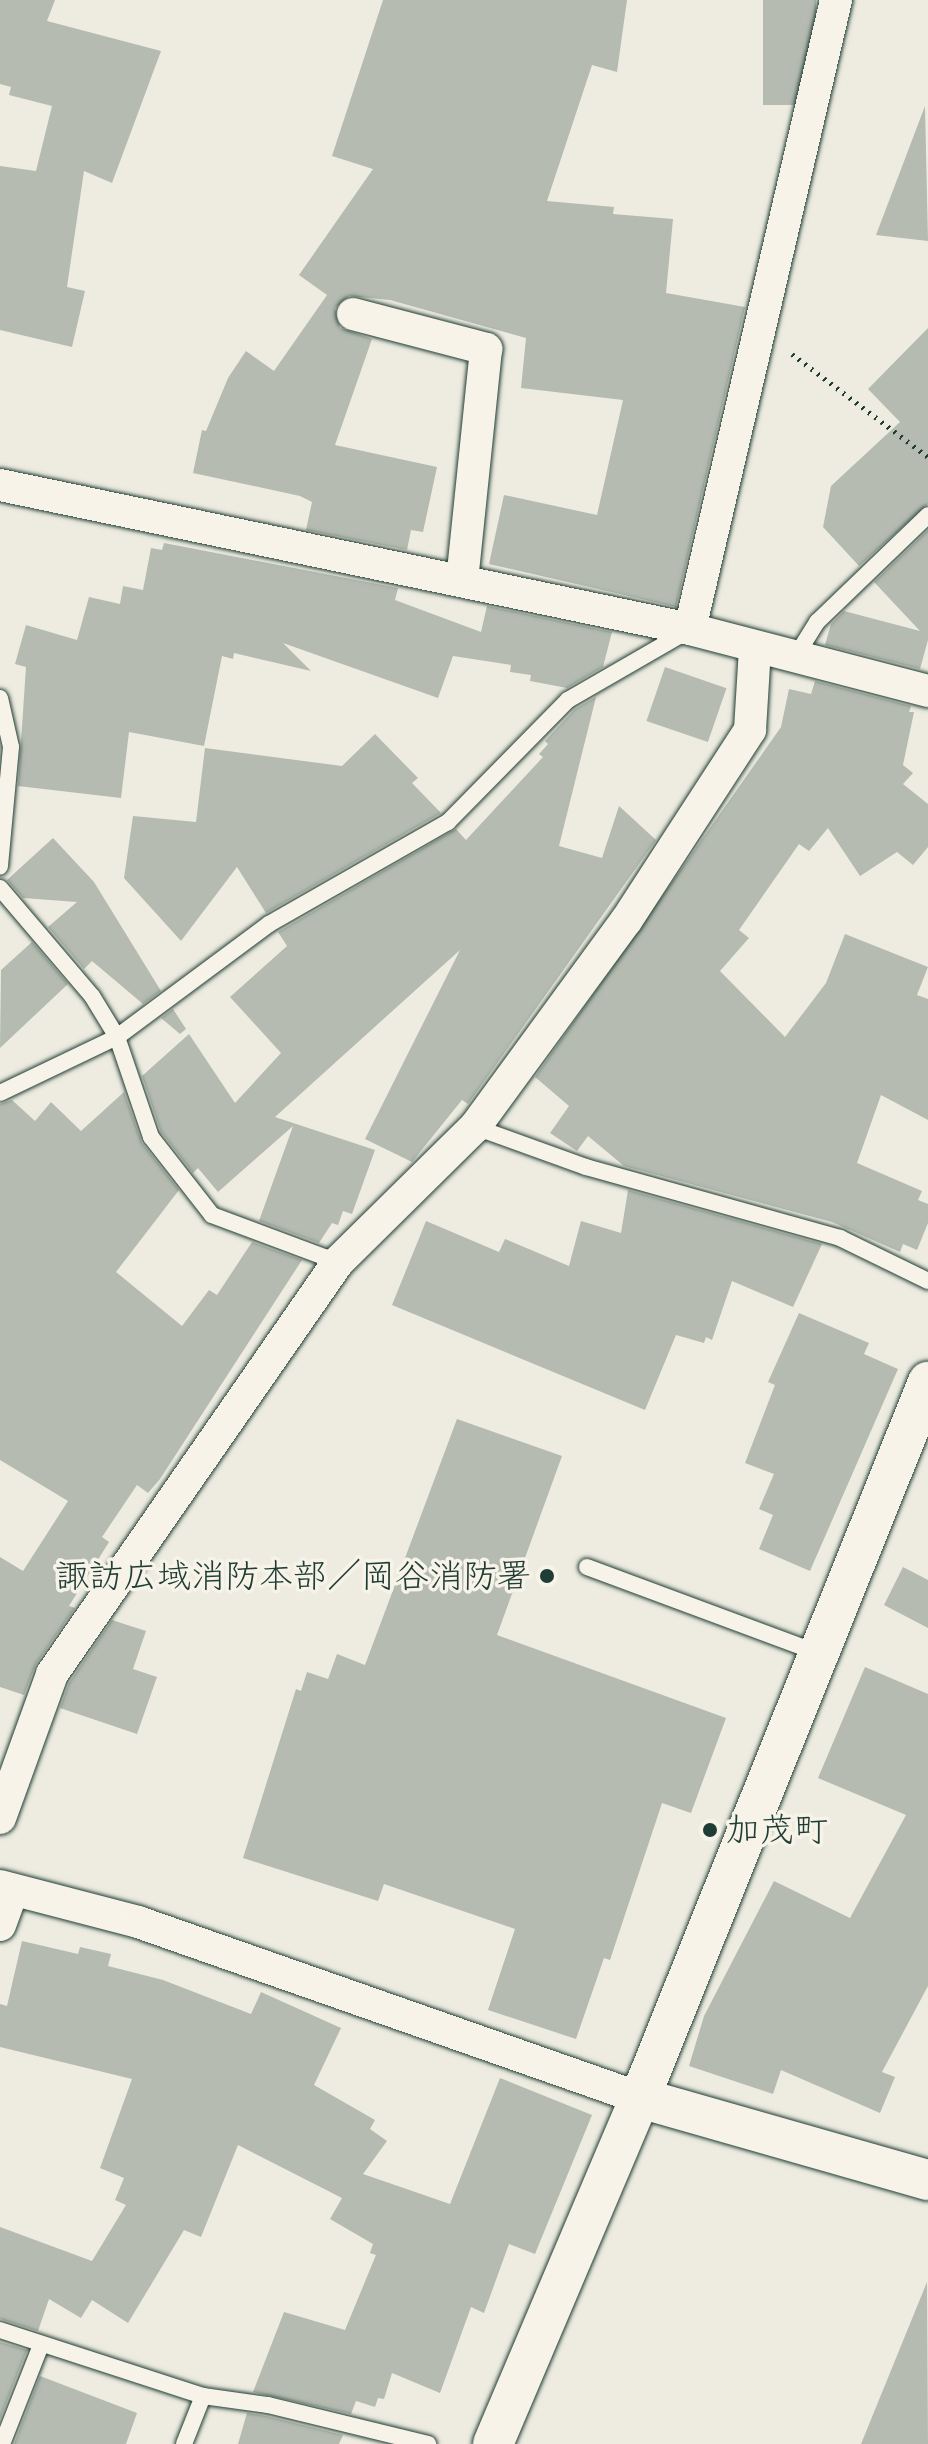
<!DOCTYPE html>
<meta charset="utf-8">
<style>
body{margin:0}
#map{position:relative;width:928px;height:2444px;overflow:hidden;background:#eeece1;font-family:Caveat,"Klee One",sans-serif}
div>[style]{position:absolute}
.building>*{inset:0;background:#b5bbb0;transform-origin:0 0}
.path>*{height:5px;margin-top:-2.5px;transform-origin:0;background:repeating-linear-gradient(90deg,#1f3d34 0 2px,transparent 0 8px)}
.roads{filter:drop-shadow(0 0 2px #1f3d34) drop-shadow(0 0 2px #1f3d34)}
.service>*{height:16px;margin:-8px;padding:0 8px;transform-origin:8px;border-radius:8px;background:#f7f3e8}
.minor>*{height:32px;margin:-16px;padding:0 16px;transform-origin:16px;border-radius:16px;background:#f7f3e8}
.tertiary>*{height:40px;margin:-20px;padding:0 20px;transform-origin:20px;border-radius:20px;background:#f7f3e8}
.dots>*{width:22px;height:22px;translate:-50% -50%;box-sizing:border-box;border:4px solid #f7f3e8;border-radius:50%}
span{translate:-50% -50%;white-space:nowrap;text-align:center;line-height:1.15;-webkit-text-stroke:7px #f7f3e8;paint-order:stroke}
.poi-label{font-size:34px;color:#1f3d34}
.right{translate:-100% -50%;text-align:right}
.left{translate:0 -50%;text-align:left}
</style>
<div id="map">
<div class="building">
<div style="clip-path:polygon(0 0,55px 0,47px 21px,161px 51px,112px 183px,84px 171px,67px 287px,85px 291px,72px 347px,0 330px,0 166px,36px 171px,52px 106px,9px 95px,11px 87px,0 84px)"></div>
<div style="clip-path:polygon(383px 0,627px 0,617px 72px,592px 65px,547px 201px,614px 207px,613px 214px,673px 219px,666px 293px,745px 307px,676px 607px,489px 564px,504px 495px,597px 515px,623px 400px,521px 388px,526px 338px,390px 300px,349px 296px,335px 308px,340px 328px,372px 339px,335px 445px,437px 467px,423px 532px,411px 530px,407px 550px,306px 530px,312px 502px,300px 496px,193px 473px,202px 430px,206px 431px,228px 378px,246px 351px,274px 371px,327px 295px,299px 275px,373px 169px,332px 156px)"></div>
<div style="left:763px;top:0;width:53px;height:105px"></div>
<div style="clip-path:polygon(925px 106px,928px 241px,876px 235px)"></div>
<div style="clip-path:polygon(928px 328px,928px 504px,859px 566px,823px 527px,831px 486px,900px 422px,868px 389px)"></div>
<div style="clip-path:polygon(928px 530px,928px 640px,920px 669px,825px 645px,831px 624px,844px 611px,920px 631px,874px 582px)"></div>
<div style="clip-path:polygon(164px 543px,398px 588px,395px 600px,481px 632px,487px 606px,612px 632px,603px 667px,567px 688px,530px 681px,531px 675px,510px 672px,511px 665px,453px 656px,438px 698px,283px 643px,311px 671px,234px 653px,233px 659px,222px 656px,204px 746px,129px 732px,121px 798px,18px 786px,26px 667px,15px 664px,26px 625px,77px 640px,89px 597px,120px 604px,123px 586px,143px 590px,151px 548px,162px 550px)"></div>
<div style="left:665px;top:667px;width:65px;height:57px;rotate:19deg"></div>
<div style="clip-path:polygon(815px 681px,911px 706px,909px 712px,914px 712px,903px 765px,913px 773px,903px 784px,928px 804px,928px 847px,913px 865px,897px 852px,860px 876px,828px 828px,809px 851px,799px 844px,739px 930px,749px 938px,720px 971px,785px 1037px,826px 983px,845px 934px,928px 967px,917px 995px,928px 999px,928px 1120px,881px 1095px,857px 1163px,922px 1191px,918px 1200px,928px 1204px,928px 1223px,917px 1250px,903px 1244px,900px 1252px,832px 1222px,624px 1166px,588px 1136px,577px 1151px,550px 1133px,569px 1106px,535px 1077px,781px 727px,789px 689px,811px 694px)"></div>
<div style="clip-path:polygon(596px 697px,559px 846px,602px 858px,619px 806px,656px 840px,468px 1104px,462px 1100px,412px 1162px,365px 1139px,460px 950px,275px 1117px,375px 1150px,352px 1214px,343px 1211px,338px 1225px,332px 1223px,319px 1243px,259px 1221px,293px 1126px,218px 1192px,198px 1168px,193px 1173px,161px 1132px,142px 1076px,189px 1034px,235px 1103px,281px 1053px,230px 997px,287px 946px,278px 932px,456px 829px,466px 840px,543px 757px,539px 754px,548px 744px,545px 741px,575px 709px)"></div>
<div style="clip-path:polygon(375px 734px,418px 778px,412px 783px,441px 813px,266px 913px,237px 867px,181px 941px,124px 878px,133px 816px,196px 822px,205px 748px,342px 766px)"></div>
<div style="clip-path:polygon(53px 838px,94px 882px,161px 991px,143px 1004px,92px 961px,84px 969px,48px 927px,77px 902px,23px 898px,7px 880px)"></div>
<div style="clip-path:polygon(32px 942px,68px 984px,0 1048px,1px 970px)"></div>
<div style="clip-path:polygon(173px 1009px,186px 1029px,180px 1034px,161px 1018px)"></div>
<div style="clip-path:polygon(124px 1092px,142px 1143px,179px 1190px,116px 1272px,182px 1326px,209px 1290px,217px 1295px,252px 1242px,302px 1260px,160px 1479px,148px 1493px,137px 1485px,102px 1537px,109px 1542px,69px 1606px,75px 1608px,36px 1664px,24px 1695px,0 1687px,0 1557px,23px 1571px,68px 1501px,0 1460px,0 1104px,12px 1100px,35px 1121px,51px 1102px,81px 1131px)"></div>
<div style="clip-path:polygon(628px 1190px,822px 1244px,793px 1307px,732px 1281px,712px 1340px,706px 1337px,704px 1343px,676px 1335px,645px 1410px,392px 1305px,426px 1221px,499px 1252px,505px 1239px,569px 1266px,581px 1221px,621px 1233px)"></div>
<div style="clip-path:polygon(799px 1313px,869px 1343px,864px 1354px,898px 1369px,810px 1571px,759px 1549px,773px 1515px,759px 1509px,774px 1474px,745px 1463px,775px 1385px,768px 1382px)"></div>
<div style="clip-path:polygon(457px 1419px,562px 1456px,497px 1635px,726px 1718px,691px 1813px,662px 1803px,610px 1960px,604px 1958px,576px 2039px,488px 2010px,515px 1929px,384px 1884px,378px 1901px,243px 1858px,296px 1689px,301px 1691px,307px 1672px,328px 1679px,337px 1654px,365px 1665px)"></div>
<div style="clip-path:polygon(903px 1567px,928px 1580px,928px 1628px,884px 1605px)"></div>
<div style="clip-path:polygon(112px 1620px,146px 1631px,133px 1669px,157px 1677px,137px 1734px,60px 1708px,69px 1683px)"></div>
<div style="clip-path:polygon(865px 1667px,928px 1694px,928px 1986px,882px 2072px,895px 2077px,880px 2113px,781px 2070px,773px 2094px,689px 2066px,704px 2016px,774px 1881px,850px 1918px,906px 1815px,818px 1778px)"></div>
<div style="clip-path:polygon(22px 1941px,78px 1954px,80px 1947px,111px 1954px,108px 1966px,163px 1980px,251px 2014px,261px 1992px,341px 2028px,314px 2085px,375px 2120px,370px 2129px,387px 2141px,363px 2174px,450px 2204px,500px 2078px,592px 2115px,535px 2254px,509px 2244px,484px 2313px,471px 2307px,440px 2393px,392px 2373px,384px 2399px,378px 2398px,375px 2407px,356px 2401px,351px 2414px,253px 2392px,284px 2312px,345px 2330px,376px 2255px,370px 2253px,373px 2244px,330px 2219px,342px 2198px,238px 2145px,201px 2237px,184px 2230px,128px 2323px,92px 2300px,81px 2318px,49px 2299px,38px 2331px,0 2319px,0 2227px,92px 2261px,126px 2205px,115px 2200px,124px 2178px,100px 2168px,132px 2079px,0 2047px,0 2004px,7px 2006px)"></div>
<div style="clip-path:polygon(927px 2282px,928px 2444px,861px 2444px)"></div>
<div style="clip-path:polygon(0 2342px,27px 2350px,0 2419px)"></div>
<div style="clip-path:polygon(40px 2376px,137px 2413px,126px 2444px,14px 2444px)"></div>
<div style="clip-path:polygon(247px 2413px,266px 2416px,343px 2435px,339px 2444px,238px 2444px)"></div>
</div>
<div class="path">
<div style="left:792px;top:354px;width:171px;rotate:37.1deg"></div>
</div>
<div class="roads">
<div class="service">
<div style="left:794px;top:659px;width:44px;rotate:-58.1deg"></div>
<div style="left:817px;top:622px;width:154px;rotate:-43.9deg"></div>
<div style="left:0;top:698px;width:50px;rotate:77.3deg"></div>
<div style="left:11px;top:747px;width:120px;rotate:95.3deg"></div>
<div style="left:0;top:888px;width:142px;rotate:49.6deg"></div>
<div style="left:92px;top:996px;width:48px;rotate:58.6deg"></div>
<div style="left:117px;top:1037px;width:106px;rotate:71.2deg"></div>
<div style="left:151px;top:1137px;width:99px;rotate:52deg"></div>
<div style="left:212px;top:1215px;width:134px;rotate:20.5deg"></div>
<div style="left:0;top:1093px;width:130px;rotate:-25.6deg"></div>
<div style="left:117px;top:1037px;width:189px;rotate:-36.6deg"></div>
<div style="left:269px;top:924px;width:206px;rotate:-29.7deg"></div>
<div style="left:448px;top:822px;width:171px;rotate:-45.5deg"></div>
<div style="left:568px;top:700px;width:140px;rotate:-30deg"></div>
<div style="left:475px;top:1127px;width:118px;rotate:19.8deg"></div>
<div style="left:586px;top:1167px;width:264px;rotate:15.6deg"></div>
<div style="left:840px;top:1238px;width:98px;rotate:26deg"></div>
<div style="left:587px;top:1567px;width:246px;rotate:20.4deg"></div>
<div style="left:0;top:2330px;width:213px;rotate:18deg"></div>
<div style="left:203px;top:2396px;width:66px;rotate:7.9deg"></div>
<div style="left:268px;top:2405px;width:165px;rotate:13.7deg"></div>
<div style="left:2px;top:2444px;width:106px;rotate:-68.5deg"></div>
<div style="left:184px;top:2444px;width:52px;rotate:-68.4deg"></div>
</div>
<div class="minor">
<div style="left:353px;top:314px;width:138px;rotate:14.7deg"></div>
<div style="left:486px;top:349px;width:233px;rotate:95.9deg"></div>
<div style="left:0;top:485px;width:705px;rotate:11.79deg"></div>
<div style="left:690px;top:629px;width:246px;rotate:14.6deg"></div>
<div style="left:690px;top:629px;width:646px;rotate:-76.93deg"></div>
<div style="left:0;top:1818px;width:153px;rotate:-70.1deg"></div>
<div style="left:52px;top:1674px;width:502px;rotate:-55.23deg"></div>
<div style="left:338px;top:1262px;width:192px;rotate:-44.6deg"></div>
<div style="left:475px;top:1127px;width:255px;rotate:-53.8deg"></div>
<div style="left:626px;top:921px;width:228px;rotate:-57deg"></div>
<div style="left:750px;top:730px;width:82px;rotate:-86.5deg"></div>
<div style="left:0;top:1886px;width:143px;rotate:14.6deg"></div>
<div style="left:138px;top:1922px;width:532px;rotate:19.32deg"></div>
<div style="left:0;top:1925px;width:37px;rotate:-70deg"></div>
</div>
<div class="tertiary">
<div style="left:640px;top:2098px;width:299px;rotate:15.9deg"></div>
<div style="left:493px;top:2444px;width:376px;rotate:-67deg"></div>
<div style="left:640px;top:2098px;width:772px;rotate:-68.09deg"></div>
</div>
</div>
<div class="dots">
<div style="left:547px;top:1576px;background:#1f3d34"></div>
<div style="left:710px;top:1830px;background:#1f3d34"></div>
</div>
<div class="poi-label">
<span class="right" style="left:531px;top:1576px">諏訪広域消防本部／岡谷消防署</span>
<span class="left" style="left:726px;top:1830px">加茂町</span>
</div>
</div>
